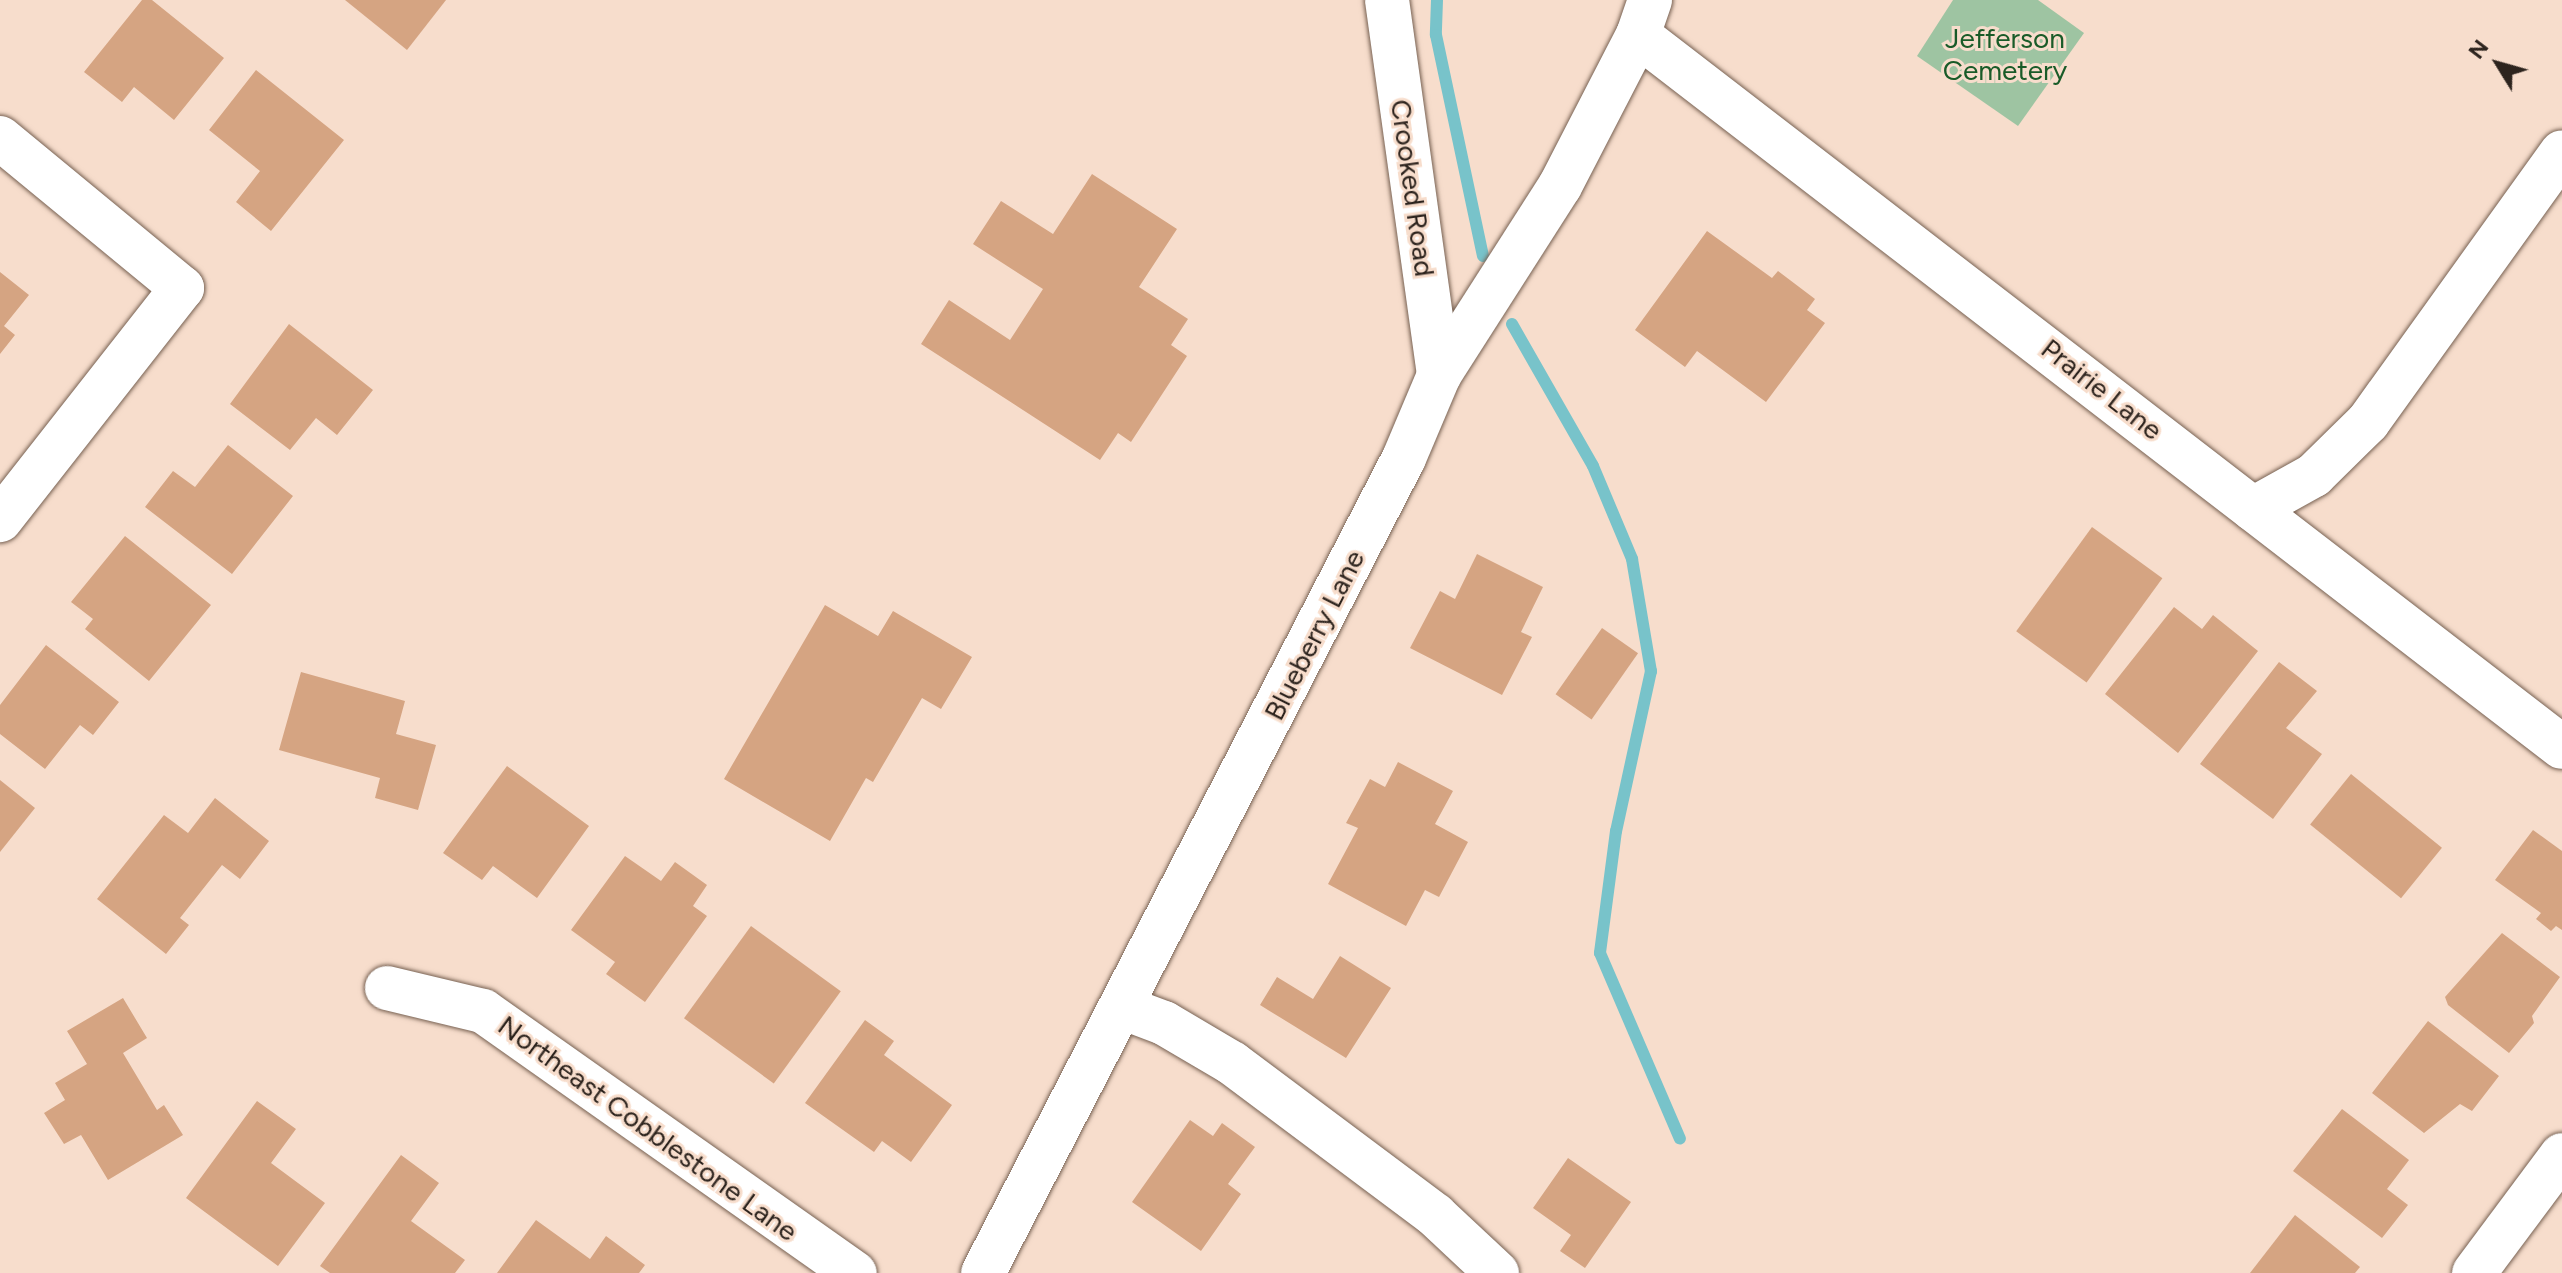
<!DOCTYPE html>
<style>
body{margin:0}
#map{position:relative;width:2562px;height:1273px;overflow:hidden;background:#f7ddcc;font-family:Figtree,sans-serif}
div>[style]{position:absolute}
.green>*{inset:0;background:#9ec4a2}
.stream>*{height:12px;margin:-6px;padding:0 6px;transform-origin:6px;border-radius:6px;background:#78c3ca}
.building>*{inset:0;background:#d5a482;transform-origin:0 0}
.roads{filter:drop-shadow(0 0 2px #776152) drop-shadow(0 0 2px #776152)}
.minor>*{height:44px;margin:-22px;padding:0 22px;transform-origin:22px;border-radius:22px;background:#fff}
span{translate:-50% -50%;white-space:nowrap;text-align:center;line-height:1.15;-webkit-text-stroke:6px #f7ddcc;paint-order:stroke}
.park-label{font-size:28px;color:#195b28}
.street-label{font-size:28px;color:#2d241e}
.north{position:absolute;left:2458px;top:24px;width:80px;height:80px;-webkit-text-stroke:6px #f7ddcc;paint-order:stroke;rotate:307deg;font-size:22px;font-weight:700;line-height:32px;text-align:center;color:#2d241e}
.north::after{content:'';display:block;margin:auto;width:28px;height:36px;background:#2d241e;clip-path:polygon(50% 0,100% 100%,50% 72%,0 100%)}
</style>
<div id="map">
<div class="green">
<div style="clip-path:polygon(1953px 0,2038px 0,2084px 33px,2018px 126px,1917px 56px)"></div>
</div>
<div class="stream">
<div style="left:1437px;top:0;width:35px;rotate:92deg"></div>
<div style="left:1436px;top:35px;width:226px;rotate:78deg"></div>
<div style="left:1512px;top:324px;width:163px;rotate:60.3deg"></div>
<div style="left:1593px;top:466px;width:101px;rotate:67.2deg"></div>
<div style="left:1632px;top:559px;width:114px;rotate:80.4deg"></div>
<div style="left:1651px;top:671px;width:164px;rotate:102.3deg"></div>
<div style="left:1616px;top:831px;width:123px;rotate:97.5deg"></div>
<div style="left:1600px;top:953px;width:202px;rotate:66.7deg"></div>
</div>
<div class="building">
<div style="clip-path:polygon(142px 0,152px 0,224px 58px,174px 120px,134px 87px,122px 102px,84px 72px)"></div>
<div style="clip-path:polygon(345px 0,446px 0,407px 50px)"></div>
<div style="clip-path:polygon(256px 70px,344px 140px,271px 231px,236px 202px,260px 171px,209px 130px)"></div>
<div style="clip-path:polygon(1092px 174px,1177px 229px,1139px 287px,1188px 319px,1171px 345px,1187px 356px,1131px 442px,1118px 433px,1100px 460px,921px 344px,949px 300px,1010px 340px,1043px 289px,973px 244px,1001px 201px,1053px 234px)"></div>
<div style="clip-path:polygon(1707px 231px,1772px 278px,1778px 271px,1815px 299px,1807px 310px,1825px 323px,1766px 402px,1697px 351px,1685px 367px,1635px 330px)"></div>
<div style="clip-path:polygon(0 272px,29px 295px,4px 326px,15px 335px,0 354px)"></div>
<div style="clip-path:polygon(289px 324px,373px 390px,337px 435px,316px 418px,290px 450px,230px 404px)"></div>
<div style="clip-path:polygon(228px 445px,293px 496px,232px 574px,145px 507px,173px 471px,195px 487px)"></div>
<div style="left:2092px;top:527px;width:87px;height:129px;rotate:36deg"></div>
<div style="clip-path:polygon(125px 536px,211px 605px,149px 681px,85px 629px,93px 619px,71px 602px)"></div>
<div style="clip-path:polygon(1477px 554px,1543px 587px,1521px 632px,1532px 637px,1502px 695px,1410px 648px,1440px 591px,1455px 599px)"></div>
<div style="clip-path:polygon(825px 605px,878px 636px,893px 611px,972px 657px,941px 709px,922px 698px,873px 782px,866px 778px,830px 841px,724px 779px)"></div>
<div style="clip-path:polygon(2174px 607px,2202px 629px,2213px 615px,2258px 651px,2178px 753px,2105px 694px)"></div>
<div style="left:1602px;top:628px;width:44px;height:81px;rotate:35deg"></div>
<div style="clip-path:polygon(46px 645px,119px 702px,93px 735px,80px 725px,45px 769px,0 734px,0 705px)"></div>
<div style="clip-path:polygon(2279px 662px,2317px 691px,2286px 728px,2322px 754px,2273px 819px,2200px 764px)"></div>
<div style="clip-path:polygon(301px 672px,405px 701px,396px 734px,436px 745px,418px 810px,375px 798px,380px 778px,279px 750px)"></div>
<div style="clip-path:polygon(1398px 762px,1453px 791px,1435px 824px,1468px 842px,1439px 897px,1425px 890px,1406px 926px,1328px 884px,1358px 828px,1346px 823px,1370px 779px,1385px 787px)"></div>
<div style="clip-path:polygon(507px 766px,589px 826px,537px 898px,493px 866px,482px 880px,443px 853px)"></div>
<div style="left:2351px;top:774px;width:117px;height:65px;rotate:39deg"></div>
<div style="clip-path:polygon(0 780px,35px 808px,0 852px)"></div>
<div style="clip-path:polygon(215px 798px,269px 841px,240px 879px,222px 865px,180px 918px,189px 925px,166px 954px,97px 899px,164px 815px,188px 833px)"></div>
<div style="clip-path:polygon(2533px 830px,2562px 851px,2562px 930px,2556px 926px,2551px 931px,2536px 919px,2541px 913px,2495px 880px)"></div>
<div style="clip-path:polygon(625px 856px,661px 881px,675px 862px,707px 885px,693px 906px,707px 916px,645px 1002px,606px 974px,615px 962px,571px 930px)"></div>
<div style="left:751px;top:926px;width:111px;height:114px;rotate:36deg"></div>
<div style="clip-path:polygon(2502px 933px,2560px 977px,2532px 1016px,2534px 1023px,2509px 1053px,2448px 1005px,2445px 997px)"></div>
<div style="clip-path:polygon(1340px 956px,1391px 988px,1346px 1058px,1260px 1005px,1277px 977px,1313px 999px)"></div>
<div style="clip-path:polygon(123px 998px,147px 1038px,123px 1053px,157px 1110px,164px 1105px,183px 1135px,108px 1180px,81px 1135px,64px 1144px,44px 1113px,65px 1100px,55px 1083px,87px 1064px,67px 1031px)"></div>
<div style="clip-path:polygon(865px 1020px,894px 1041px,884px 1055px,952px 1105px,911px 1162px,882px 1141px,874px 1152px,805px 1103px)"></div>
<div style="clip-path:polygon(2428px 1021px,2499px 1076px,2472px 1111px,2460px 1104px,2424px 1133px,2372px 1093px)"></div>
<div style="clip-path:polygon(257px 1101px,296px 1129px,271px 1163px,325px 1203px,278px 1266px,186px 1198px)"></div>
<div style="clip-path:polygon(2342px 1109px,2409px 1160px,2387px 1189px,2408px 1205px,2382px 1238px,2293px 1171px)"></div>
<div style="clip-path:polygon(1190px 1120px,1213px 1136px,1222px 1123px,1255px 1147px,1228px 1184px,1241px 1194px,1201px 1251px,1132px 1202px)"></div>
<div style="clip-path:polygon(401px 1155px,439px 1183px,411px 1221px,465px 1260px,455px 1273px,330px 1273px,320px 1266px)"></div>
<div style="clip-path:polygon(1568px 1158px,1631px 1202px,1585px 1268px,1560px 1251px,1571px 1235px,1533px 1208px)"></div>
<div style="clip-path:polygon(2295px 1215px,2360px 1267px,2355px 1273px,2250px 1273px)"></div>
<div style="clip-path:polygon(536px 1220px,590px 1259px,606px 1236px,645px 1265px,639px 1273px,497px 1273px)"></div>
</div>
<div class="roads">
<div class="minor">
<div style="left:1387px;top:0;width:379px;rotate:82.1deg"></div>
<div style="left:1638px;top:35px;width:1166px;rotate:37.62deg"></div>
<div style="left:0;top:138px;width:236px;rotate:39.5deg"></div>
<div style="left:182px;top:288px;width:295px;rotate:128.1deg"></div>
<div style="left:2253px;top:509px;width:70px;rotate:-29.1deg"></div>
<div style="left:2314px;top:475px;width:76px;rotate:-44.5deg"></div>
<div style="left:2368px;top:422px;width:332px;rotate:-54.3deg"></div>
<div style="left:387px;top:988px;width:99px;rotate:13.5deg"></div>
<div style="left:483px;top:1011px;width:455px;rotate:35.2deg"></div>
<div style="left:1124px;top:1008px;width:43px;rotate:20.6deg"></div>
<div style="left:1164px;top:1023px;width:79px;rotate:30.5deg"></div>
<div style="left:1232px;top:1063px;width:254px;rotate:36.8deg"></div>
<div style="left:1435px;top:1215px;width:85px;rotate:43.1deg"></div>
<div style="left:983px;top:1273px;width:917px;rotate:-62.68deg"></div>
<div style="left:1404px;top:458px;width:90px;rotate:-67.1deg"></div>
<div style="left:1439px;top:375px;width:224px;rotate:-57.4deg"></div>
<div style="left:1560px;top:186px;width:170px;rotate:-62.7deg"></div>
<div style="left:1638px;top:35px;width:37px;rotate:-71deg"></div>
<div style="left:2474px;top:1273px;width:147px;rotate:-53.3deg"></div>
</div>
</div>
<div class="park-label">
<span style="left:2005px;top:54px">Jefferson<br>Cemetery</span>
</div>
<div class="street-label">
<span style="left:1413px;top:188px;rotate:82deg">Crooked Road</span>
<span style="left:2102px;top:389px;rotate:38deg">Prairie Lane</span>
<span style="left:1314px;top:635px;rotate:-63deg">Blueberry Lane</span>
<span style="left:648px;top:1128px;rotate:36deg">Northeast Cobblestone Lane</span>
</div>
<div class="north">N</div>
</div>
